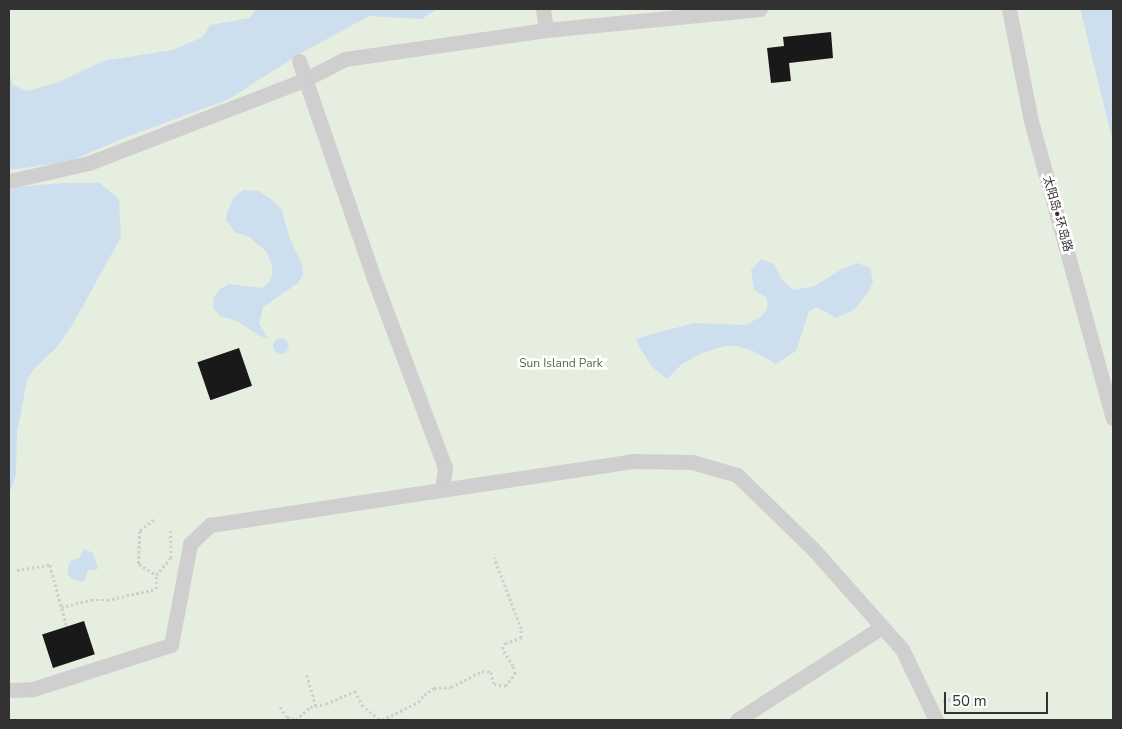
<!DOCTYPE html>
<meta charset="utf-8">
<style>
body{margin:0}
#map{position:relative;width:1122px;height:729px;overflow:hidden;background:#fff;font-family:"Nunito Sans","Noto Sans SC",sans-serif}
div>[style]{position:absolute}
.green>*{inset:0;background:#e6eee0}
.water>*{inset:0;background:#cddeee}
.canal>*{height:15px;margin:-7.5px;padding:0 7.5px;transform-origin:7.5px;border-radius:7.5px;background:#cddeee}
.building>*{inset:0;background:#191919;transform-origin:0 0}
.path>*{height:2.5px;margin-top:-1.25px;transform-origin:0;background:repeating-linear-gradient(90deg,#cfcfcf 0 2.5px,transparent 0 5px)}
.minor>*{height:15px;margin:-7.5px;padding:0 7.5px;transform-origin:7.5px;border-radius:7.5px;background:#cfcfcf}
span{translate:-50% -50%;white-space:nowrap;text-align:center;line-height:1.15;-webkit-text-stroke:5px #fff;paint-order:stroke}
.street-label{font-size:12px;color:#323232}
.park-label{font-size:12px;color:#506f3d}
.frame{position:absolute;inset:0;border:10px solid #323232;pointer-events:none}
.scale{position:absolute;left:944px;top:692px;width:104px;height:22px;box-sizing:border-box;border:2px solid #323232;border-top:0;padding-left:6px;font-size:15px;line-height:18px;white-space:nowrap;color:#323232;-webkit-text-stroke:4px #fff;paint-order:stroke}
</style>
<div id="map">
<div class="green">
<div style="clip-path:polygon(9px 9px,1080px 9px,1113px 143px,1113px 418px,1093px 349px,1113px 427px,1113px 720px,9px 720px)"></div>
</div>
<div class="water">
<div style="clip-path:polygon(256px 9px,437px 9px,422px 19px,369px 16px,296px 56px,229px 99px,124px 138px,68px 162px,9px 170px,9px 68px,12px 84px,26px 91px,57px 83px,103px 61px,172px 50px,203px 37px,210px 25px,250px 18px)"></div>
<div style="clip-path:polygon(1080px 9px,1113px 9px,1113px 143px)"></div>
<div style="clip-path:polygon(64px 183px,100px 183px,119px 199px,121px 237px,71px 327px,56px 348px,34px 369px,27px 380px,17px 432px,16px 475px,9px 495px,9px 186px,13px 187px)"></div>
<div style="clip-path:polygon(243px 190px,259px 191px,271px 199px,282px 210px,289px 236px,302px 265px,303px 275px,298px 283px,263px 307px,259px 324px,268px 339px,258px 335px,237px 321px,220px 316px,213px 307px,214px 297px,220px 289px,229px 284px,262px 288px,270px 281px,272px 275px,272px 265px,266px 251px,249px 237px,235px 232px,226px 220px,227px 212px,234px 197px)"></div>
<div style="clip-path:polygon(761px 259px,774px 264px,782px 280px,793px 290px,815px 286px,842px 269px,858px 263px,870px 268px,873px 281px,869px 291px,854px 310px,836px 318px,817px 307px,809px 311px,796px 351px,776px 364px,753px 351px,737px 346px,725px 346px,702px 353px,682px 364px,667px 379px,652px 367px,635px 339px,694px 323px,746px 325px,762px 316px,767px 309px,767px 298px,754px 290px,751px 270px)"></div>
<div style="clip-path:polygon(84px 549px,93px 553px,98px 569px,88px 570px,84px 582px,74px 580px,68px 575px,68px 567px,71px 561px,80px 557px)"></div>
</div>
<div class="canal">
<div style="left:280px;top:345px;width:1px;rotate:45deg"></div>
</div>
<div class="building">
<div style="clip-path:polygon(831px 32px,833px 58px,789px 63px,791px 81px,771px 83px,767px 48px,784px 46px,783px 37px)"></div>
<div style="left:239px;top:348px;width:40px;height:44px;rotate:71deg"></div>
<div style="left:84px;top:621px;width:35px;height:44px;rotate:72deg"></div>
</div>
<div class="path">
<div style="left:154px;top:520px;width:18px;rotate:142deg"></div>
<div style="left:140px;top:531px;width:33px;rotate:92deg"></div>
<div style="left:139px;top:564px;width:20px;rotate:33deg"></div>
<div style="left:156px;top:575px;width:23px;rotate:-49deg"></div>
<div style="left:171px;top:558px;width:27px;rotate:-92deg"></div>
<div style="left:17px;top:570px;width:33px;rotate:-9deg"></div>
<div style="left:50px;top:565px;width:64px;rotate:74.7deg"></div>
<div style="left:61px;top:607px;width:31px;rotate:-13deg"></div>
<div style="left:91px;top:600px;width:16px"></div>
<div style="left:107px;top:600px;width:50px;rotate:-12.7deg"></div>
<div style="left:156px;top:589px;width:14px;rotate:-90deg"></div>
<div style="left:307px;top:675px;width:32px;rotate:74deg"></div>
<div style="left:943px;top:701px;width:27px;rotate:-13deg"></div>
<div style="left:280px;top:707px;width:12px;rotate:55deg"></div>
<div style="left:287px;top:717px;width:9px;rotate:18deg"></div>
<div style="left:296px;top:720px;width:19px;rotate:-43deg"></div>
<div style="left:310px;top:707px;width:16px;rotate:-11deg"></div>
<div style="left:326px;top:704px;width:32px;rotate:-24deg"></div>
<div style="left:355px;top:691px;width:16px;rotate:63deg"></div>
<div style="left:362px;top:705px;width:23px;rotate:40deg"></div>
<div style="left:97px;top:720px;width:1px;rotate:-90deg"></div>
<div style="left:382px;top:720px;width:40px;rotate:-26.6deg"></div>
<div style="left:418px;top:702px;width:9px;rotate:-49deg"></div>
<div style="left:424px;top:695px;width:12px;rotate:-35deg"></div>
<div style="left:434px;top:688px;width:17px;rotate:-3deg"></div>
<div style="left:451px;top:687px;width:35px;rotate:-27deg"></div>
<div style="left:482px;top:671px;width:9px;rotate:6deg"></div>
<div style="left:491px;top:672px;width:12px;rotate:76deg"></div>
<div style="left:494px;top:684px;width:11px;rotate:10deg"></div>
<div style="left:505px;top:686px;width:16px;rotate:-50deg"></div>
<div style="left:515px;top:674px;width:8px;rotate:-104deg"></div>
<div style="left:513px;top:666px;width:20px;rotate:-123deg"></div>
<div style="left:502px;top:649px;width:7px;rotate:-63deg"></div>
<div style="left:505px;top:643px;width:17px;rotate:-17deg"></div>
<div style="left:521px;top:638px;width:9px;rotate:-90deg"></div>
<div style="left:521px;top:629px;width:76px;rotate:-110.8deg"></div>
</div>
<div class="minor">
<div style="left:1009px;top:9px;width:114px;rotate:78.9deg"></div>
<div style="left:1031px;top:121px;width:308px;rotate:74.6deg"></div>
<div style="left:546px;top:30px;width:215px;rotate:-5.6deg"></div>
<div style="left:299px;top:61px;width:227px;rotate:71deg"></div>
<div style="left:373px;top:276px;width:205px;rotate:69.4deg"></div>
<div style="left:445px;top:468px;width:22px;rotate:98deg"></div>
<div style="left:9px;top:181px;width:82px;rotate:-12.7deg"></div>
<div style="left:89px;top:163px;width:230px;rotate:-21.1deg"></div>
<div style="left:304px;top:80px;width:46px;rotate:-27.1deg"></div>
<div style="left:345px;top:59px;width:203px;rotate:-8.2deg"></div>
<div style="left:546px;top:30px;width:21px;rotate:-98deg"></div>
<div style="left:9px;top:690px;width:24px;rotate:-2deg"></div>
<div style="left:33px;top:689px;width:145px;rotate:-17.7deg"></div>
<div style="left:171px;top:645px;width:103px;rotate:-79.3deg"></div>
<div style="left:190px;top:544px;width:28px;rotate:-44deg"></div>
<div style="left:210px;top:525px;width:426px;rotate:-8.6deg"></div>
<div style="left:631px;top:461px;width:61px;rotate:0.9deg"></div>
<div style="left:692px;top:462px;width:47px;rotate:16.1deg"></div>
<div style="left:737px;top:475px;width:107px;rotate:44.2deg"></div>
<div style="left:814px;top:550px;width:132px;rotate:48.4deg"></div>
<div style="left:902px;top:649px;width:79px;rotate:64.4deg"></div>
<div style="left:737px;top:720px;width:172px;rotate:-32.7deg"></div>
</div>
<div class="street-label">
<span style="left:1057px;top:214px;rotate:74deg">太阳岛•环岛路</span>
</div>
<div class="park-label">
<span style="left:561px;top:364px">Sun Island Park</span>
</div>
<div class="frame"></div>
<div class="scale">50 m</div>
</div>
